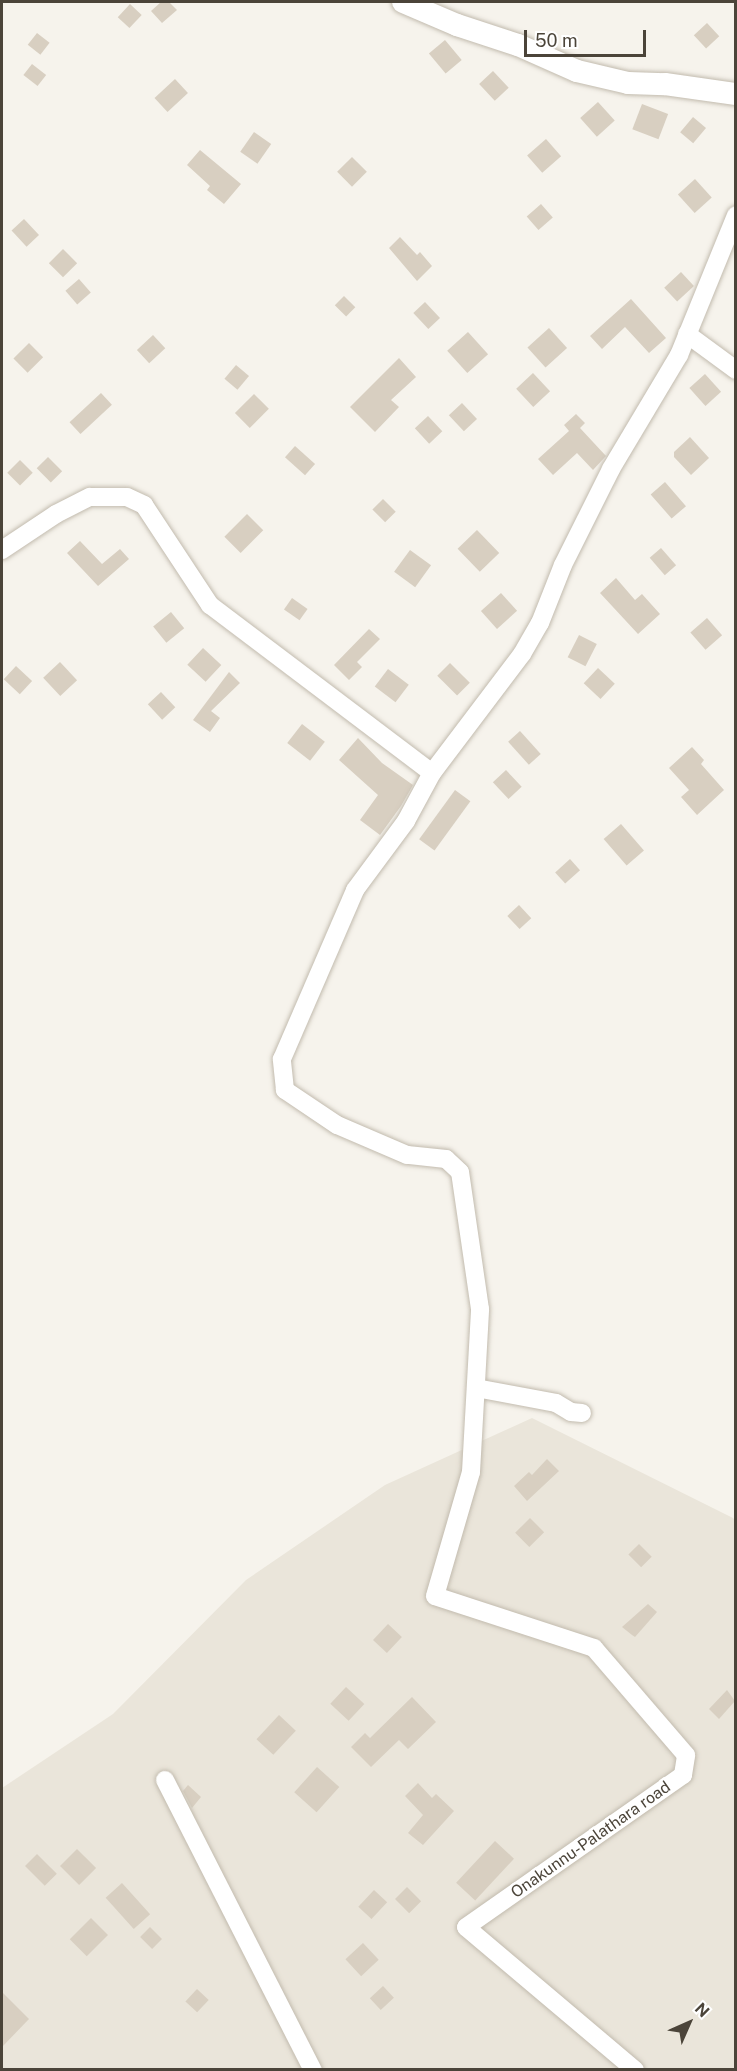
<!DOCTYPE html>
<style>
body{margin:0}
#map{position:relative;width:737px;height:2071px;overflow:hidden;background:#f6f3ec;font-family:"Public Sans",sans-serif}
div>[style]{position:absolute}
.residential>*{inset:0;background:#eae5da}
.building>*{inset:0;background:#d8cfc1;transform-origin:0 0}
.roads{filter:drop-shadow(0 0 2px #c2bbae) drop-shadow(0 0 2px #c2bbae)}
.minor>*{height:18px;margin:-9px;padding:0 9px;transform-origin:9px;border-radius:9px;background:#fff}
.tertiary>*{height:22px;margin:-11px;padding:0 11px;transform-origin:11px;border-radius:11px;background:#fff}
span{translate:-50% -50%;white-space:nowrap;text-align:center;line-height:1.15;-webkit-text-stroke:5px #fff;paint-order:stroke}
.street-label{font-size:16px;color:#4b4439}
.frame{position:absolute;inset:0;border:3px solid #4b4439;pointer-events:none}
.north{position:absolute;left:659px;top:1993px;width:60px;height:60px;-webkit-text-stroke:4px #fff;paint-order:stroke;rotate:45deg;font-size:16px;font-weight:700;line-height:24px;text-align:center;color:#4b4439}
.north::after{content:'';display:block;margin:auto;width:21px;height:27px;background:#4b4439;clip-path:polygon(50% 0,100% 100%,50% 72%,0 100%)}
.scale{position:absolute;left:524px;top:30px;width:122px;height:27px;box-sizing:border-box;border:3px solid #4b4439;border-top:0;padding-left:8px;font-size:18px;line-height:21px;white-space:nowrap;color:#4b4439;-webkit-text-stroke:4px #fff;paint-order:stroke}
</style>
<div id="map">
<div class="residential">
<div style="clip-path:polygon(532px 1418px,733px 1518px,736px 1522px,735px 2069px,2px 2070px,2px 1788px,113px 1714px,246px 1580px,385px 1485px)"></div>
</div>
<div class="building">
<div style="clip-path:polygon(161px 2px,169px 2px,177px 10px,162px 23px,151px 11px)"></div>
<div style="left:130px;top:4px;width:16px;height:18px;rotate:43deg"></div>
<div style="left:707px;top:23px;width:18px;height:18px;rotate:47deg"></div>
<div style="left:37px;top:33px;width:16px;height:15px;rotate:38deg"></div>
<div style="left:445px;top:40px;width:26px;height:21px;rotate:50deg"></div>
<div style="left:32px;top:64px;width:18px;height:14px;rotate:38deg"></div>
<div style="left:493px;top:71px;width:23px;height:19px;rotate:47deg"></div>
<div style="left:175px;top:79px;width:19px;height:28px;rotate:47deg"></div>
<div style="left:598px;top:102px;width:25px;height:24px;rotate:48deg"></div>
<div style="left:642px;top:104px;width:28px;height:27px;rotate:21deg"></div>
<div style="left:693px;top:117px;width:17px;height:20px;rotate:40deg"></div>
<div style="left:254px;top:132px;width:21px;height:24px;rotate:35deg"></div>
<div style="left:546px;top:139px;width:23px;height:25px;rotate:49deg"></div>
<div style="clip-path:polygon(200px 150px,241px 184px,224px 204px,207px 190px,210px 186px,187px 165px)"></div>
<div style="left:352px;top:157px;width:21px;height:21px;rotate:45deg"></div>
<div style="left:695px;top:179px;width:25px;height:23px;rotate:48deg"></div>
<div style="left:541px;top:204px;width:18px;height:19px;rotate:49deg"></div>
<div style="left:24px;top:219px;width:22px;height:17px;rotate:47deg"></div>
<div style="clip-path:polygon(400px 237px,417px 255px,420px 252px,432px 266px,417px 281px,389px 248px)"></div>
<div style="left:63px;top:249px;width:20px;height:20px;rotate:45deg"></div>
<div style="left:681px;top:272px;width:19px;height:23px;rotate:47deg"></div>
<div style="left:79px;top:279px;width:18px;height:18px;rotate:49deg"></div>
<div style="left:344px;top:296px;width:16px;height:13px;rotate:45deg"></div>
<div style="clip-path:polygon(631px 299px,666px 338px,649px 353px,625px 327px,602px 349px,590px 336px)"></div>
<div style="left:425px;top:302px;width:22px;height:16px;rotate:47deg"></div>
<div style="left:549px;top:328px;width:27px;height:29px;rotate:48deg"></div>
<div style="left:468px;top:332px;width:30px;height:28px;rotate:48deg"></div>
<div style="left:153px;top:335px;width:18px;height:22px;rotate:47deg"></div>
<div style="left:29px;top:343px;width:20px;height:22px;rotate:45deg"></div>
<div style="clip-path:polygon(399px 358px,416px 377px,391px 400px,399px 407px,375px 432px,350px 407px)"></div>
<div style="left:236px;top:365px;width:17px;height:18px;rotate:40deg"></div>
<div style="left:533px;top:373px;width:25px;height:23px;rotate:47deg"></div>
<div style="left:705px;top:374px;width:24px;height:21px;rotate:48deg"></div>
<div style="left:101px;top:393px;width:16px;height:43px;rotate:47deg"></div>
<div style="left:254px;top:394px;width:21px;height:27px;rotate:45deg"></div>
<div style="left:462px;top:403px;width:22px;height:18px;rotate:47deg"></div>
<div style="clip-path:polygon(576px 414px,585px 423px,580px 428px,606px 456px,593px 470px,577px 453px,553px 475px,538px 459px,569px 431px,564px 425px)"></div>
<div style="left:428px;top:416px;width:21px;height:18px;rotate:47deg"></div>
<div style="clip-path:polygon(690px 437px,709px 458px,691px 475px,674px 457px,674px 452px)"></div>
<div style="left:295px;top:446px;width:27px;height:15px;rotate:42deg"></div>
<div style="left:48px;top:457px;width:20px;height:16px;rotate:45deg"></div>
<div style="left:20px;top:460px;width:18px;height:18px;rotate:45deg"></div>
<div style="left:665px;top:482px;width:32px;height:19px;rotate:49deg"></div>
<div style="left:383px;top:499px;width:18px;height:15px;rotate:45deg"></div>
<div style="left:247px;top:514px;width:23px;height:32px;rotate:45deg"></div>
<div style="left:477px;top:530px;width:32px;height:27px;rotate:46deg"></div>
<div style="clip-path:polygon(80px 541px,102px 564px,120px 549px,129px 559px,98px 586px,67px 553px)"></div>
<div style="left:661px;top:548px;width:23px;height:15px;rotate:49deg"></div>
<div style="left:410px;top:550px;width:26px;height:27px;rotate:36deg"></div>
<div style="clip-path:polygon(616px 578px,635px 600px,642px 594px,660px 614px,638px 634px,600px 593px)"></div>
<div style="left:501px;top:593px;width:24px;height:27px;rotate:48deg"></div>
<div style="left:292px;top:598px;width:19px;height:14px;rotate:35deg"></div>
<div style="left:171px;top:612px;width:21px;height:23px;rotate:51deg"></div>
<div style="left:707px;top:618px;width:23px;height:22px;rotate:49deg"></div>
<div style="clip-path:polygon(369px 629px,380px 639px,357px 662px,362px 667px,349px 680px,334px 665px)"></div>
<div style="left:579px;top:635px;width:20px;height:25px;rotate:27deg"></div>
<div style="left:203px;top:648px;width:25px;height:23px;rotate:43deg"></div>
<div style="left:60px;top:662px;width:25px;height:23px;rotate:47deg"></div>
<div style="left:450px;top:663px;width:28px;height:18px;rotate:45deg"></div>
<div style="left:16px;top:666px;width:22px;height:18px;rotate:43deg"></div>
<div style="left:598px;top:668px;width:23px;height:21px;rotate:43deg"></div>
<div style="left:388px;top:669px;width:26px;height:22px;rotate:37deg"></div>
<div style="clip-path:polygon(229px 672px,240px 683px,211px 711px,220px 718px,210px 732px,193px 720px)"></div>
<div style="left:161px;top:692px;width:21px;height:18px;rotate:47deg"></div>
<div style="left:302px;top:724px;width:29px;height:24px;rotate:38deg"></div>
<div style="left:520px;top:731px;width:31px;height:16px;rotate:48deg"></div>
<div style="clip-path:polygon(358px 738px,382px 763px,413px 785px,401px 806px,380px 835px,360px 820px,378px 795px,339px 760px)"></div>
<div style="clip-path:polygon(692px 747px,704px 760px,701px 764px,724px 790px,697px 815px,681px 797px,689px 790px,669px 768px)"></div>
<div style="left:506px;top:770px;width:23px;height:18px;rotate:47deg"></div>
<div style="left:455px;top:790px;width:19px;height:61px;rotate:36deg"></div>
<div style="left:621px;top:824px;width:35px;height:23px;rotate:49deg"></div>
<div style="left:570px;top:859px;width:15px;height:20px;rotate:48deg"></div>
<div style="left:519px;top:905px;width:18px;height:16px;rotate:47deg"></div>
<div style="clip-path:polygon(547px 1459px,559px 1471px,527px 1501px,514px 1486px,529px 1472px,532px 1475px)"></div>
<div style="left:530px;top:1518px;width:20px;height:21px;rotate:45deg"></div>
<div style="left:639px;top:1544px;width:18px;height:15px;rotate:45deg"></div>
<div style="clip-path:polygon(648px 1604px,657px 1612px,635px 1637px,632px 1635px,622px 1627px)"></div>
<div style="left:388px;top:1624px;width:19px;height:22px;rotate:43deg"></div>
<div style="left:346px;top:1687px;width:25px;height:23px;rotate:43deg"></div>
<div style="clip-path:polygon(727px 1690px,735px 1701px,719px 1719px,709px 1709px)"></div>
<div style="clip-path:polygon(412px 1697px,436px 1722px,408px 1749px,399px 1740px,371px 1767px,351px 1747px,365px 1733px,370px 1738px)"></div>
<div style="left:279px;top:1715px;width:23px;height:33px;rotate:43deg"></div>
<div style="left:317px;top:1767px;width:30px;height:34px;rotate:42deg"></div>
<div style="clip-path:polygon(418px 1783px,432px 1798px,436px 1794px,454px 1811px,423px 1845px,408px 1833px,423px 1815px,405px 1796px)"></div>
<div style="clip-path:polygon(188px 1785px,201px 1797px,192px 1808px,183px 1791px)"></div>
<div style="left:495px;top:1841px;width:26px;height:57px;rotate:43deg"></div>
<div style="left:77px;top:1849px;width:27px;height:24px;rotate:45deg"></div>
<div style="left:37px;top:1854px;width:28px;height:17px;rotate:45deg"></div>
<div style="left:122px;top:1883px;width:42px;height:22px;rotate:48deg"></div>
<div style="left:407px;top:1887px;width:20px;height:17px;rotate:45deg"></div>
<div style="left:374px;top:1890px;width:18px;height:23px;rotate:43deg"></div>
<div style="left:91px;top:1918px;width:24px;height:30px;rotate:45deg"></div>
<div style="left:150px;top:1927px;width:17px;height:14px;rotate:45deg"></div>
<div style="left:363px;top:1943px;width:23px;height:24px;rotate:47deg"></div>
<div style="left:383px;top:1986px;width:16px;height:18px;rotate:47deg"></div>
<div style="left:197px;top:1989px;width:16px;height:17px;rotate:43deg"></div>
<div style="clip-path:polygon(2px 1992px,29px 2019px,2px 2047px)"></div>
</div>
<div class="roads">
<div class="minor">
<div style="left:687px;top:334px;width:61px;rotate:36.3deg"></div>
<div style="left:2px;top:550px;width:65px;rotate:-33.7deg"></div>
<div style="left:56px;top:514px;width:38px;rotate:-27deg"></div>
<div style="left:90px;top:497px;width:37px"></div>
<div style="left:127px;top:497px;width:19px;rotate:25deg"></div>
<div style="left:144px;top:505px;width:120px;rotate:56.6deg"></div>
<div style="left:210px;top:605px;width:278px;rotate:37.1deg"></div>
<div style="left:476px;top:1388px;width:81px;rotate:10.6deg"></div>
<div style="left:556px;top:1403px;width:17px;rotate:31deg"></div>
<div style="left:571px;top:1412px;width:11px;rotate:5deg"></div>
<div style="left:165px;top:1780px;width:326px;rotate:63deg"></div>
<div style="left:635px;top:2070px;width:221px;rotate:-139.8deg"></div>
<div style="left:466px;top:1927px;width:265px;rotate:-35deg"></div>
<div style="left:683px;top:1775px;width:20px;rotate:-81deg"></div>
<div style="left:686px;top:1755px;width:141px;rotate:-130.7deg"></div>
<div style="left:594px;top:1648px;width:167px;rotate:-161.9deg"></div>
<div style="left:435px;top:1596px;width:129px;rotate:-73.8deg"></div>
<div style="left:471px;top:1472px;width:163px;rotate:-86.8deg"></div>
<div style="left:480px;top:1309px;width:138px;rotate:-98.3deg"></div>
<div style="left:460px;top:1172px;width:19px;rotate:-137deg"></div>
<div style="left:446px;top:1159px;width:39px;rotate:-174deg"></div>
<div style="left:407px;top:1155px;width:76px;rotate:-156.8deg"></div>
<div style="left:337px;top:1125px;width:63px;rotate:-146.1deg"></div>
<div style="left:285px;top:1090px;width:31px;rotate:-96deg"></div>
<div style="left:282px;top:1059px;width:184px;rotate:-66.6deg"></div>
<div style="left:355px;top:890px;width:86px;rotate:-53.5deg"></div>
<div style="left:406px;top:821px;width:55px;rotate:-61.6deg"></div>
<div style="left:432px;top:773px;width:149px;rotate:-52.9deg"></div>
<div style="left:522px;top:654px;width:36px;rotate:-60deg"></div>
<div style="left:540px;top:623px;width:62px;rotate:-68.4deg"></div>
<div style="left:563px;top:565px;width:107px;rotate:-63.4deg"></div>
<div style="left:611px;top:469px;width:133px;rotate:-59.2deg"></div>
<div style="left:679px;top:355px;width:151px;rotate:-67.8deg"></div>
</div>
<div class="tertiary">
<div style="left:403px;top:2px;width:59px;rotate:23.1deg"></div>
<div style="left:457px;top:25px;width:64px;rotate:18.2deg"></div>
<div style="left:518px;top:45px;width:64px;rotate:23.8deg"></div>
<div style="left:577px;top:71px;width:52px;rotate:13.2deg"></div>
<div style="left:628px;top:83px;width:37px;rotate:2deg"></div>
<div style="left:665px;top:84px;width:72px;rotate:8deg"></div>
</div>
</div>
<div class="street-label">
<span style="left:591px;top:1840px;rotate:-35deg">Onakunnu-Palathara road</span>
</div>
<div class="frame"></div>
<div class="north">N</div>
<div class="scale">50 m</div>
</div>
